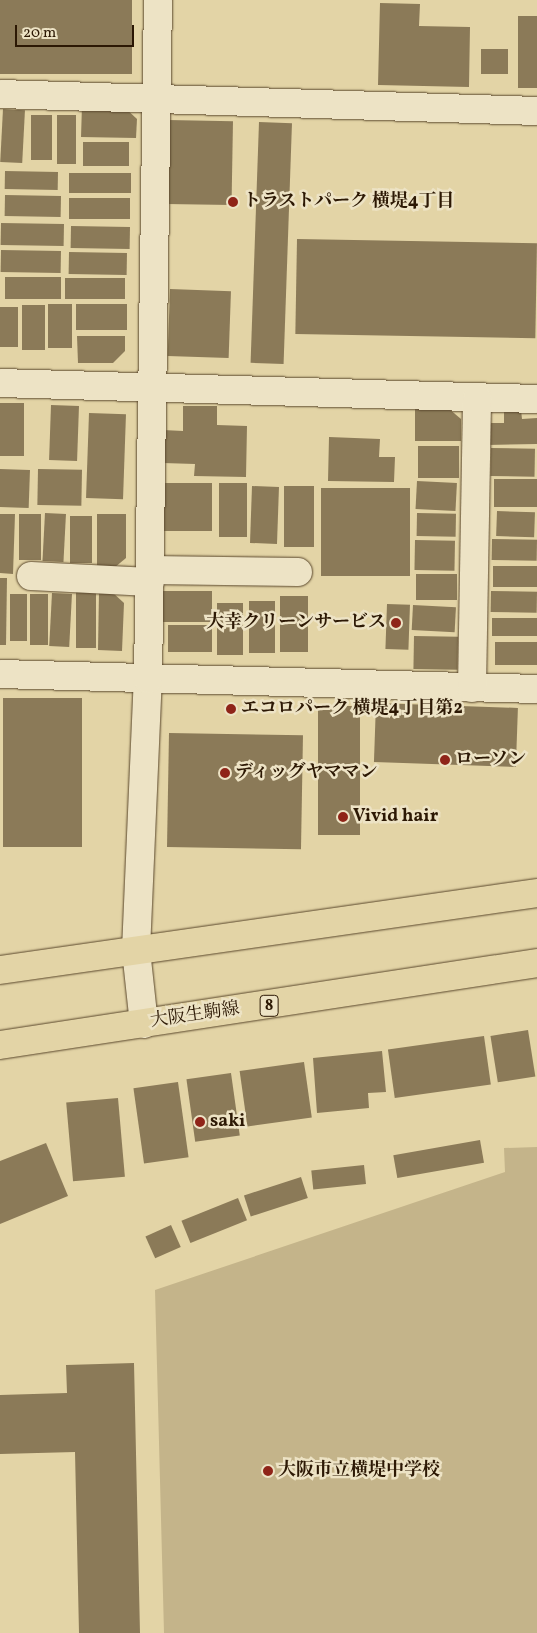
<!DOCTYPE html>
<meta charset="utf-8">
<style>
body{margin:0}
#map{position:relative;width:537px;height:1633px;overflow:hidden;background:#e3d4a6;font-family:Vollkorn,"Noto Serif JP",serif}
div>[style]{position:absolute}
.green>*{inset:0;background:#c4b48a}
.building>*{inset:0;background:#8b7a58;transform-origin:0 0}
.roads{filter:drop-shadow(0 0 1px #5a472c) drop-shadow(0 0 1px #5a472c)}
.minor>*{height:28px;margin:-14px;padding:0 14px;transform-origin:14px;border-radius:14px;background:#ede3c5}
.major>*{height:28px;margin:-14px;padding:0 14px;transform-origin:14px;border-radius:14px;background:#e3d4a6}
.dots>*{width:14px;height:14px;translate:-50% -50%;box-sizing:border-box;border:2px solid #ede3c5;border-radius:50%}
span{translate:-50% -50%;white-space:nowrap;text-align:center;line-height:1.15;-webkit-text-stroke:5px #ede3c5;paint-order:stroke}
.shield-label span{padding:1px 4px;background:#ede3c5;border:1px solid;border-radius:4px;-webkit-text-stroke-width:0}
.shield-label{font-size:16px;color:#2c1804;font-weight:700}
.poi-label{font-size:18px;color:#2c1804;font-weight:700}
.left{translate:0 -50%;text-align:left}
.right{translate:-100% -50%;text-align:right}
.street-label{font-size:18px;color:#2c1804}
.scale{position:absolute;left:15px;top:25px;width:119px;height:22px;box-sizing:border-box;border:2px solid #2c1804;border-top:0;padding-left:6px;font-size:15px;line-height:18px;white-space:nowrap;color:#2c1804;-webkit-text-stroke:4px #ede3c5;paint-order:stroke}
</style>
<div id="map">
<div class="green">
<div style="clip-path:polygon(537px 1147px,537px 1633px,164px 1633px,155px 1290px,505px 1172px,504px 1148px)"></div>
</div>
<div class="building">
<div style="left:0;top:0;width:132px;height:74px"></div>
<div style="clip-path:polygon(380px 3px,420px 4px,419px 26px,470px 27px,469px 87px,378px 85px)"></div>
<div style="left:518px;top:16px;width:19px;height:72px"></div>
<div style="left:481px;top:49px;width:27px;height:25px"></div>
<div style="clip-path:polygon(82px 105px,124px 107px,137px 119px,136px 138px,81px 137px)"></div>
<div style="left:3px;top:109px;width:22px;height:53px;rotate:3deg"></div>
<div style="left:31px;top:115px;width:21px;height:45px"></div>
<div style="left:57px;top:115px;width:19px;height:49px"></div>
<div style="left:168px;top:120px;width:65px;height:84px;rotate:1deg"></div>
<div style="left:259px;top:122px;width:33px;height:241px;rotate:2deg"></div>
<div style="left:83px;top:142px;width:46px;height:24px"></div>
<div style="left:5px;top:171px;width:53px;height:18px;rotate:1deg"></div>
<div style="left:69px;top:173px;width:62px;height:20px"></div>
<div style="left:5px;top:195px;width:56px;height:21px;rotate:1deg"></div>
<div style="left:69px;top:198px;width:61px;height:21px"></div>
<div style="left:1px;top:223px;width:63px;height:22px;rotate:1deg"></div>
<div style="left:71px;top:226px;width:59px;height:22px;rotate:1deg"></div>
<div style="left:297px;top:239px;width:240px;height:95px;rotate:1deg"></div>
<div style="left:1px;top:250px;width:60px;height:22px;rotate:1deg"></div>
<div style="left:69px;top:252px;width:58px;height:22px;rotate:1deg"></div>
<div style="left:5px;top:277px;width:56px;height:22px"></div>
<div style="left:65px;top:278px;width:60px;height:21px"></div>
<div style="left:170px;top:289px;width:61px;height:67px;rotate:2deg"></div>
<div style="left:48px;top:304px;width:24px;height:44px"></div>
<div style="left:76px;top:304px;width:51px;height:26px"></div>
<div style="left:22px;top:305px;width:23px;height:45px"></div>
<div style="left:0;top:307px;width:18px;height:40px"></div>
<div style="clip-path:polygon(77px 336px,125px 336px,125px 351px,113px 363px,78px 363px)"></div>
<div style="left:0;top:403px;width:24px;height:53px"></div>
<div style="left:51px;top:405px;width:28px;height:55px;rotate:2deg"></div>
<div style="clip-path:polygon(183px 406px,217px 406px,217px 425px,247px 426px,246px 477px,194px 476px,195px 464px,163px 463px,163px 430px,183px 431px)"></div>
<div style="clip-path:polygon(415px 408px,448px 408px,461px 419px,461px 441px,415px 441px)"></div>
<div style="clip-path:polygon(504px 410px,521px 410px,522px 419px,537px 418px,537px 444px,487px 445px,487px 423px,504px 423px)"></div>
<div style="left:89px;top:413px;width:37px;height:85px;rotate:2deg"></div>
<div style="clip-path:polygon(329px 437px,380px 439px,379px 457px,395px 457px,394px 482px,328px 481px)"></div>
<div style="left:418px;top:446px;width:41px;height:32px"></div>
<div style="left:491px;top:448px;width:44px;height:28px;rotate:1deg"></div>
<div style="left:0;top:469px;width:30px;height:38px;rotate:2deg"></div>
<div style="left:38px;top:469px;width:44px;height:36px;rotate:1deg"></div>
<div style="left:494px;top:479px;width:43px;height:28px"></div>
<div style="left:417px;top:481px;width:40px;height:28px;rotate:3deg"></div>
<div style="left:163px;top:483px;width:49px;height:48px"></div>
<div style="left:219px;top:483px;width:28px;height:54px"></div>
<div style="left:252px;top:486px;width:27px;height:57px;rotate:2deg"></div>
<div style="left:284px;top:486px;width:30px;height:61px"></div>
<div style="left:410px;top:488px;width:88px;height:89px;rotate:90deg"></div>
<div style="left:497px;top:511px;width:38px;height:25px;rotate:2deg"></div>
<div style="left:45px;top:513px;width:21px;height:48px;rotate:3deg"></div>
<div style="left:417px;top:513px;width:39px;height:23px;rotate:1deg"></div>
<div style="clip-path:polygon(0 514px,15px 514px,13px 574px,0 573px)"></div>
<div style="left:19px;top:514px;width:22px;height:46px"></div>
<div style="clip-path:polygon(97px 514px,126px 514px,126px 558px,114px 568px,97px 568px)"></div>
<div style="left:70px;top:516px;width:22px;height:47px"></div>
<div style="left:492px;top:539px;width:45px;height:21px;rotate:1deg"></div>
<div style="left:415px;top:540px;width:40px;height:30px;rotate:1deg"></div>
<div style="left:493px;top:566px;width:44px;height:21px"></div>
<div style="left:416px;top:574px;width:41px;height:26px"></div>
<div style="clip-path:polygon(0 578px,7px 578px,6px 645px,0 645px)"></div>
<div style="left:161px;top:591px;width:51px;height:31px"></div>
<div style="left:491px;top:591px;width:46px;height:21px;rotate:1deg"></div>
<div style="left:76px;top:592px;width:20px;height:56px"></div>
<div style="clip-path:polygon(99px 592px,112px 592px,124px 603px,122px 651px,98px 650px)"></div>
<div style="left:52px;top:593px;width:20px;height:53px;rotate:3deg"></div>
<div style="left:10px;top:594px;width:17px;height:47px"></div>
<div style="left:30px;top:594px;width:18px;height:51px"></div>
<div style="left:280px;top:596px;width:28px;height:56px"></div>
<div style="left:249px;top:601px;width:26px;height:52px"></div>
<div style="left:217px;top:603px;width:26px;height:52px"></div>
<div style="left:387px;top:604px;width:23px;height:45px;rotate:2deg"></div>
<div style="left:413px;top:605px;width:43px;height:25px;rotate:3deg"></div>
<div style="left:537px;top:618px;width:18px;height:45px;rotate:90deg"></div>
<div style="left:168px;top:625px;width:44px;height:27px"></div>
<div style="left:414px;top:636px;width:44px;height:33px;rotate:1deg"></div>
<div style="left:537px;top:642px;width:23px;height:42px;rotate:90deg"></div>
<div style="left:3px;top:698px;width:79px;height:149px"></div>
<div style="left:376px;top:703px;width:142px;height:59px;rotate:2deg"></div>
<div style="left:318px;top:706px;width:42px;height:129px"></div>
<div style="left:169px;top:733px;width:134px;height:114px;rotate:1deg"></div>
<div style="left:528px;top:1030px;width:47px;height:38px;rotate:81deg"></div>
<div style="left:484px;top:1036px;width:49px;height:97px;rotate:82deg"></div>
<div style="clip-path:polygon(382px 1051px,386px 1092px,368px 1093px,369px 1108px,317px 1113px,313px 1058px)"></div>
<div style="left:304px;top:1062px;width:56px;height:65px;rotate:82deg"></div>
<div style="left:231px;top:1073px;width:63px;height:45px;rotate:82deg"></div>
<div style="left:178px;top:1082px;width:76px;height:45px;rotate:82deg"></div>
<div style="left:118px;top:1098px;width:79px;height:52px;rotate:85deg"></div>
<div style="left:480px;top:1140px;width:23px;height:88px;rotate:80deg"></div>
<div style="clip-path:polygon(46px 1143px,68px 1196px,0 1224px,0 1161px)"></div>
<div style="left:364px;top:1165px;width:19px;height:53px;rotate:84deg"></div>
<div style="left:301px;top:1177px;width:22px;height:60px;rotate:72deg"></div>
<div style="left:238px;top:1198px;width:24px;height:61px;rotate:68deg"></div>
<div style="left:171px;top:1225px;width:24px;height:28px;rotate:66deg"></div>
<div style="clip-path:polygon(134px 1363px,140px 1633px,79px 1633px,75px 1452px,0 1454px,0 1395px,67px 1393px,66px 1365px)"></div>
</div>
<div class="roads">
<div class="minor">
<div style="left:0;top:94px;width:537px;rotate:1.81deg"></div>
<div style="left:0;top:383px;width:537px;rotate:1.71deg"></div>
<div style="left:150px;top:570px;width:148px;rotate:0.8deg"></div>
<div style="left:31px;top:576px;width:119px;rotate:2.9deg"></div>
<div style="left:0;top:674px;width:537px;rotate:1.6deg"></div>
<div style="left:472px;top:688px;width:290px;rotate:-89deg"></div>
<div style="left:144px;top:1024px;width:74px;rotate:-96.2deg"></div>
<div style="left:136px;top:950px;width:271px;rotate:-87.5deg"></div>
<div style="left:148px;top:679px;width:679px;rotate:-89.16deg"></div>
</div>
<div class="major">
<div style="left:0;top:970px;width:542px;rotate:-8.16deg"></div>
<div style="left:0;top:1045px;width:543px;rotate:-8.68deg"></div>
</div>
</div>
<div class="dots">
<div style="left:233px;top:202px;background:#8f2418"></div>
<div style="left:396px;top:623px;background:#8f2418"></div>
<div style="left:231px;top:709px;background:#8f2418"></div>
<div style="left:445px;top:760px;background:#8f2418"></div>
<div style="left:225px;top:773px;background:#8f2418"></div>
<div style="left:343px;top:817px;background:#8f2418"></div>
<div style="left:200px;top:1122px;background:#8f2418"></div>
<div style="left:268px;top:1471px;background:#8f2418"></div>
</div>
<div class="shield-label">
<span style="left:269px;top:1006px">8</span>
</div>
<div class="poi-label">
<span class="left" style="left:243px;top:202px">トラストパーク 横堤4丁目</span>
<span class="right" style="left:386px;top:623px">大幸クリーンサービス</span>
<span class="left" style="left:241px;top:709px">エコロパーク 横堤4丁目第2</span>
<span class="left" style="left:455px;top:760px">ローソン</span>
<span class="left" style="left:235px;top:773px">ディッグヤママン</span>
<span class="left" style="left:353px;top:817px">Vivid hair</span>
<span class="left" style="left:210px;top:1122px">saki</span>
<span class="left" style="left:278px;top:1471px">大阪市立横堤中学校</span>
</div>
<div class="street-label">
<span style="left:195px;top:1016px;rotate:-8deg">大阪生駒線</span>
</div>
<div class="scale">20 m</div>
</div>
